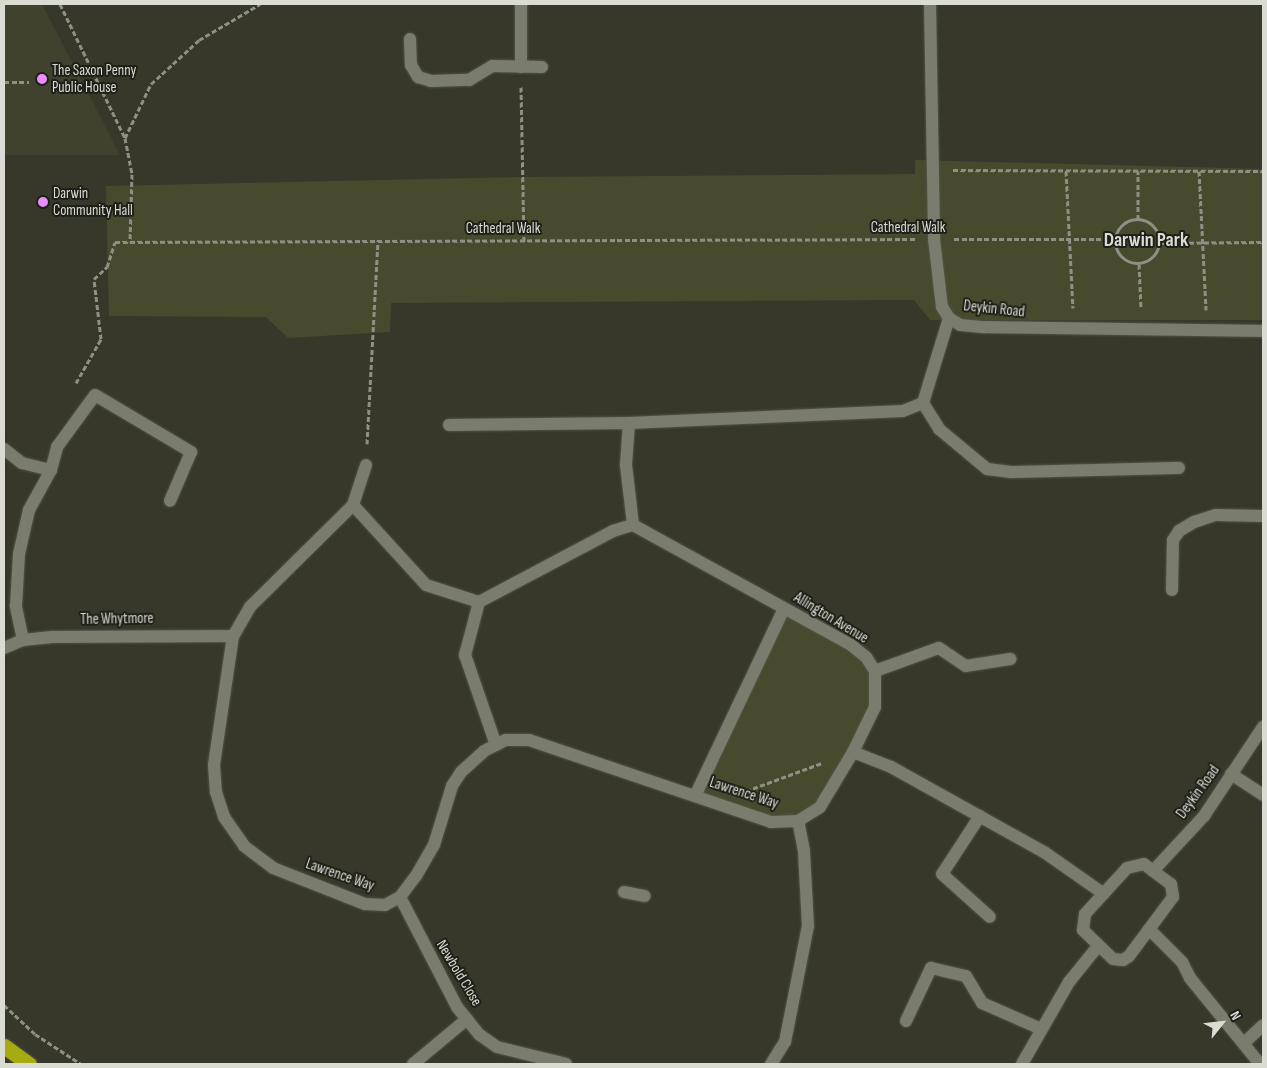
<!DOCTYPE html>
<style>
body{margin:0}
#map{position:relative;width:1267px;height:1068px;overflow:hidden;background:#37382a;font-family:"Sofia Sans Condensed",sans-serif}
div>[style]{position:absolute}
.built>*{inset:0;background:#40422e}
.green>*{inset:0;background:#484a2d}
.path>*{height:3px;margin-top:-1.5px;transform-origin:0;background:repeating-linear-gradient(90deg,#8f9085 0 5px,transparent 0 7.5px)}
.path>.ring{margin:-1.5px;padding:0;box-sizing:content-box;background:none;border:3px solid #8f9085;border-radius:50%}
.roads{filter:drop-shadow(0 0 1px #535448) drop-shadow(0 0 1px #535448)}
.lane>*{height:12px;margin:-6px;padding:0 6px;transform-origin:6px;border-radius:6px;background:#7a7c6d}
.street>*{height:12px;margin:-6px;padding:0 6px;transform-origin:6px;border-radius:6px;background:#7a7c6d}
.highway>*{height:15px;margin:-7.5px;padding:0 7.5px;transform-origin:7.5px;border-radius:7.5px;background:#a7aa11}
.dots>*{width:14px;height:14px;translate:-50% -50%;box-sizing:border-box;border:2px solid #1e1f18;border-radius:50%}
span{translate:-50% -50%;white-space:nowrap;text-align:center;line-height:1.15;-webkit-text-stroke:4px #1e1f18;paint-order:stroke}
.poi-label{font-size:15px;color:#dadbd2}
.left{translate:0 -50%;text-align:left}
.street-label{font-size:15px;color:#dadbd2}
.district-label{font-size:20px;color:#dadbd2;font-weight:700}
.frame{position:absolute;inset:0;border:5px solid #dadbd2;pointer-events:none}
.north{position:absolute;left:1197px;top:998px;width:50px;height:50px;-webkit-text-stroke:4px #1e1f18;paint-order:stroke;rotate:61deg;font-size:14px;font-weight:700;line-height:20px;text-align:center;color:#dadbd2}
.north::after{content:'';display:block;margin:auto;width:18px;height:22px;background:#dadbd2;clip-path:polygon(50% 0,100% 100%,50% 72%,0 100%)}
</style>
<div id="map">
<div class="built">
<div style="clip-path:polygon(4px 4px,42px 4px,120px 155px,4px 155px)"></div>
</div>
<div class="green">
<div style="clip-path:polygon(915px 160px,1263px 169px,1263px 320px,930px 320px,914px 300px,391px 303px,390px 332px,288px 338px,266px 317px,109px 316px,106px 186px,517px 177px,915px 174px)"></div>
<div style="clip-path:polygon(784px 609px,866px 657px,877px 688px,838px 779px,798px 821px,771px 822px,696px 794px)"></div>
</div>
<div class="path">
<div style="left:60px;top:4px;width:149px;rotate:64.1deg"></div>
<div style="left:125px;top:138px;width:37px;rotate:79deg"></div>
<div style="left:132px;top:174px;width:68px;rotate:91.7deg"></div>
<div style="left:4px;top:82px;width:25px"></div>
<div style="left:521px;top:87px;width:154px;rotate:88.9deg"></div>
<div style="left:125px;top:138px;width:60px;rotate:-64.3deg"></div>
<div style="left:151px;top:84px;width:65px;rotate:-42.5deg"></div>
<div style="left:199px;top:40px;width:71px;rotate:-30.5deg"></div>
<div style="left:953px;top:170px;width:310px;rotate:0.2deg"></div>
<div style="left:1066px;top:171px;width:137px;rotate:87.1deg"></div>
<div style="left:1199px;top:171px;width:139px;rotate:87.1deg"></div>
<div class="ring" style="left:1115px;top:219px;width:41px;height:41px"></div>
<div style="left:1138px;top:219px;width:48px;rotate:-90deg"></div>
<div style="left:954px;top:239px;width:160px"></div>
<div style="left:1159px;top:243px;width:104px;rotate:-0.6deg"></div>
<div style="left:1139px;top:264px;width:44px;rotate:87.4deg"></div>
<div style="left:76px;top:383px;width:51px;rotate:-60.4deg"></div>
<div style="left:101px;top:339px;width:60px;rotate:-96.7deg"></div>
<div style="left:94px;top:279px;width:18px;rotate:-43deg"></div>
<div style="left:107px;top:267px;width:26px;rotate:-72deg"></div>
<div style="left:115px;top:242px;width:800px;rotate:-0.21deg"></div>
<div style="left:367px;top:444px;width:204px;rotate:-86.9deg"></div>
<div style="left:746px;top:791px;width:81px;rotate:-20.2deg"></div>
<div style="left:4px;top:1005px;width:42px;rotate:43.1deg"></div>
<div style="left:35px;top:1034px;width:55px;rotate:33.1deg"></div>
</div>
<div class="roads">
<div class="lane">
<div style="left:410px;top:39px;width:26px;rotate:88deg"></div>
<div style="left:411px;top:65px;width:14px;rotate:60deg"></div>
<div style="left:418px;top:77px;width:14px;rotate:17deg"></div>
<div style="left:431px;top:81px;width:38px;rotate:-2deg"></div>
<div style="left:469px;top:80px;width:27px;rotate:-31deg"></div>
<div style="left:923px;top:403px;width:31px;rotate:58deg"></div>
<div style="left:939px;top:429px;width:62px;rotate:39.8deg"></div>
<div style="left:987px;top:469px;width:24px;rotate:7deg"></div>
<div style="left:1011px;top:472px;width:168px;rotate:-1.4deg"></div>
<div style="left:57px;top:447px;width:64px;rotate:-53.8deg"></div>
<div style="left:95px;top:395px;width:112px;rotate:30.7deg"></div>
<div style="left:191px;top:452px;width:53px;rotate:113.2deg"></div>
<div style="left:1172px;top:590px;width:50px;rotate:-88.9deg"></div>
<div style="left:1173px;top:540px;width:11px;rotate:-56deg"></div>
<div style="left:1179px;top:531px;width:17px;rotate:-31deg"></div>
<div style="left:1194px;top:522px;width:23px;rotate:-18deg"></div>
<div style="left:1216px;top:515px;width:47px;rotate:1.2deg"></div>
<div style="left:1231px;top:774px;width:38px;rotate:33deg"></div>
<div style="left:980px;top:816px;width:69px;rotate:123.2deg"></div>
<div style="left:942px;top:874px;width:64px;rotate:41.9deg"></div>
<div style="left:624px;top:892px;width:21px;rotate:11deg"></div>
<div style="left:906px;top:1021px;width:59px;rotate:-64.7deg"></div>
<div style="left:931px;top:968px;width:36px;rotate:13deg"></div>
<div style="left:966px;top:976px;width:31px;rotate:59deg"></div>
<div style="left:982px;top:1003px;width:64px;rotate:23.8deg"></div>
<div style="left:1244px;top:1043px;width:26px;rotate:-43deg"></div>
<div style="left:413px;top:1064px;width:70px;rotate:-39.8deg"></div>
</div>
<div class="street">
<div style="left:930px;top:4px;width:235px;rotate:89deg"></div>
<div style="left:934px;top:239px;width:68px;rotate:83.3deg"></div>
<div style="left:942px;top:307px;width:13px;rotate:58deg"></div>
<div style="left:949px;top:318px;width:13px;rotate:32deg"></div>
<div style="left:960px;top:325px;width:25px;rotate:5deg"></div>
<div style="left:985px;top:327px;width:278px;rotate:0.8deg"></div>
<div style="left:492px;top:66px;width:50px;rotate:1.1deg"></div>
<div style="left:521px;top:67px;width:63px;rotate:-90deg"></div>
<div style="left:629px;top:423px;width:42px;rotate:94.1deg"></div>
<div style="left:626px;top:465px;width:60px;rotate:83.3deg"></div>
<div style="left:633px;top:525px;width:249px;rotate:28.8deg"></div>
<div style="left:851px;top:645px;width:19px;rotate:39deg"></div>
<div style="left:866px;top:657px;width:17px;rotate:57deg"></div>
<div style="left:875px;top:671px;width:36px;rotate:90deg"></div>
<div style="left:875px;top:707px;width:50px;rotate:116.1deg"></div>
<div style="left:853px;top:752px;width:41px;rotate:21.5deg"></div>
<div style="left:891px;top:767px;width:175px;rotate:29.1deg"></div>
<div style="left:1044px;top:852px;width:73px;rotate:35deg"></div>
<div style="left:449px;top:425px;width:180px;rotate:-0.6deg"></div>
<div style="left:629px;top:423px;width:274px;rotate:-2.5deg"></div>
<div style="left:903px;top:411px;width:22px;rotate:-22deg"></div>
<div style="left:923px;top:403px;width:89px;rotate:-73deg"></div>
<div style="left:4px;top:449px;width:23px;rotate:38deg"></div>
<div style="left:22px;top:463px;width:30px;rotate:14deg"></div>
<div style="left:366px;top:465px;width:42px;rotate:108deg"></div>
<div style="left:353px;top:505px;width:145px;rotate:135.3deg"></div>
<div style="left:250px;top:607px;width:34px;rotate:120deg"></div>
<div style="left:233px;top:636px;width:130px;rotate:98.4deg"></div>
<div style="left:214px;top:765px;width:27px;rotate:86deg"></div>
<div style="left:216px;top:792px;width:26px;rotate:72deg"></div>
<div style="left:224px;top:817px;width:35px;rotate:55deg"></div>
<div style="left:244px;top:846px;width:36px;rotate:37deg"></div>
<div style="left:273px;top:868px;width:99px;rotate:21.4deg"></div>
<div style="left:365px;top:904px;width:20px;rotate:3deg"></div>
<div style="left:385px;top:905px;width:17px;rotate:-28deg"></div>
<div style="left:400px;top:897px;width:26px;rotate:-53deg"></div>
<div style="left:416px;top:876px;width:36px;rotate:-60deg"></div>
<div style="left:434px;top:845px;width:62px;rotate:-73deg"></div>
<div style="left:452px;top:786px;width:17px;rotate:-57deg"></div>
<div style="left:461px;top:772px;width:31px;rotate:-42deg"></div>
<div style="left:484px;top:751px;width:25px;rotate:-27deg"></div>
<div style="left:506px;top:740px;width:23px"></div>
<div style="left:529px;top:740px;width:256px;rotate:18.7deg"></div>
<div style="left:771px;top:822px;width:27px;rotate:-2deg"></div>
<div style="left:798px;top:821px;width:26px;rotate:-32deg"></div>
<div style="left:820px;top:807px;width:64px;rotate:-59deg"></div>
<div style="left:353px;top:505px;width:108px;rotate:47.6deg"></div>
<div style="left:426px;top:585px;width:56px;rotate:17.8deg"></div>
<div style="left:479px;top:602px;width:152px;rotate:-27.9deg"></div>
<div style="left:613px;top:531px;width:21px;rotate:-17deg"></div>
<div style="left:479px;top:602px;width:55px;rotate:104.8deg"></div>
<div style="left:465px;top:655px;width:95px;rotate:71deg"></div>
<div style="left:23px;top:640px;width:35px;rotate:-102deg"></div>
<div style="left:16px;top:606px;width:52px;rotate:-86.7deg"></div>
<div style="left:19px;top:554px;width:45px;rotate:-77.2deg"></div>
<div style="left:29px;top:510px;width:46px;rotate:-61.2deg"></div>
<div style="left:51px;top:470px;width:24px;rotate:-75deg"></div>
<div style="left:4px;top:648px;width:21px;rotate:-23deg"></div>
<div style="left:23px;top:640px;width:29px;rotate:-6deg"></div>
<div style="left:52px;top:637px;width:181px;rotate:-0.3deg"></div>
<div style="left:875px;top:671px;width:68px;rotate:-19.8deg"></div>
<div style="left:939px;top:648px;width:32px;rotate:34deg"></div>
<div style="left:966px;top:666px;width:45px;rotate:-9deg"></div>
<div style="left:696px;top:794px;width:205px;rotate:-64.6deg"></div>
<div style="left:1144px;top:864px;width:34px;rotate:37deg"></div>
<div style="left:1171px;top:884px;width:13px;rotate:81deg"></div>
<div style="left:1173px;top:897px;width:74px;rotate:126.7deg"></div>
<div style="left:1129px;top:956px;width:7px;rotate:146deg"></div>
<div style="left:1123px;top:960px;width:10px;rotate:-174deg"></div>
<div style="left:1113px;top:959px;width:42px;rotate:-136deg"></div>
<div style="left:1083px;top:930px;width:16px;rotate:-83deg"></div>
<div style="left:1085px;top:914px;width:62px;rotate:-47.6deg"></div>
<div style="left:1127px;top:868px;width:17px;rotate:-13deg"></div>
<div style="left:1153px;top:871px;width:75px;rotate:-47.2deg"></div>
<div style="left:1204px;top:816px;width:107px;rotate:-56.5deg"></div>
<div style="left:400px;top:897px;width:124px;rotate:62.6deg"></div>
<div style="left:457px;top:1007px;width:36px;rotate:51deg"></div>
<div style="left:480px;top:1035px;width:21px;rotate:35deg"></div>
<div style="left:497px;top:1047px;width:71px;rotate:13.8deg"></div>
<div style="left:1149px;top:929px;width:47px;rotate:45deg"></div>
<div style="left:1182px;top:962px;width:18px;rotate:63deg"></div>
<div style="left:1190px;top:978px;width:111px;rotate:50.9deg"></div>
<div style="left:771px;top:1064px;width:26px;rotate:-58deg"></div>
<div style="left:785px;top:1042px;width:118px;rotate:-78.8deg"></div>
<div style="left:808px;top:926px;width:75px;rotate:-93.1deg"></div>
<div style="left:804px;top:851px;width:31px;rotate:-101deg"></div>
<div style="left:1022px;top:1064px;width:95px;rotate:-60.2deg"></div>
<div style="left:1069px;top:982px;width:46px;rotate:-51.1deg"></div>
</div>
<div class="highway">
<div style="left:4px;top:1046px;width:31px;rotate:36deg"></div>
</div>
</div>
<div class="dots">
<div style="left:42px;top:79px;background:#eb8dfc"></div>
<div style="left:43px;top:202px;background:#eb8dfc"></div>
</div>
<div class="poi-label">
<span class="left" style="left:52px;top:79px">The Saxon Penny<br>Public House</span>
<span class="left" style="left:53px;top:202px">Darwin<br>Community Hall</span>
</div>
<div class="street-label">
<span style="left:908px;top:228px">Cathedral Walk</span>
<span style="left:503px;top:229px">Cathedral Walk</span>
<span style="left:994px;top:309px;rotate:6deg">Deykin Road</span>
<span style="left:831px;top:618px;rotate:31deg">Allington Avenue</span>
<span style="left:117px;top:619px;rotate:-1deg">The Whytmore</span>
<span style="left:1198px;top:792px;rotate:-54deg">Deykin Road</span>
<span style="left:744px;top:793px;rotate:18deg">Lawrence Way</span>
<span style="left:340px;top:875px;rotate:19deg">Lawrence Way</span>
<span style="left:459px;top:973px;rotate:59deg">Newbold Close</span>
</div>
<div class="district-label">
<span style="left:1146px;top:240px">Darwin Park</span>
</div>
<div class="frame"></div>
<div class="north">N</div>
</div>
